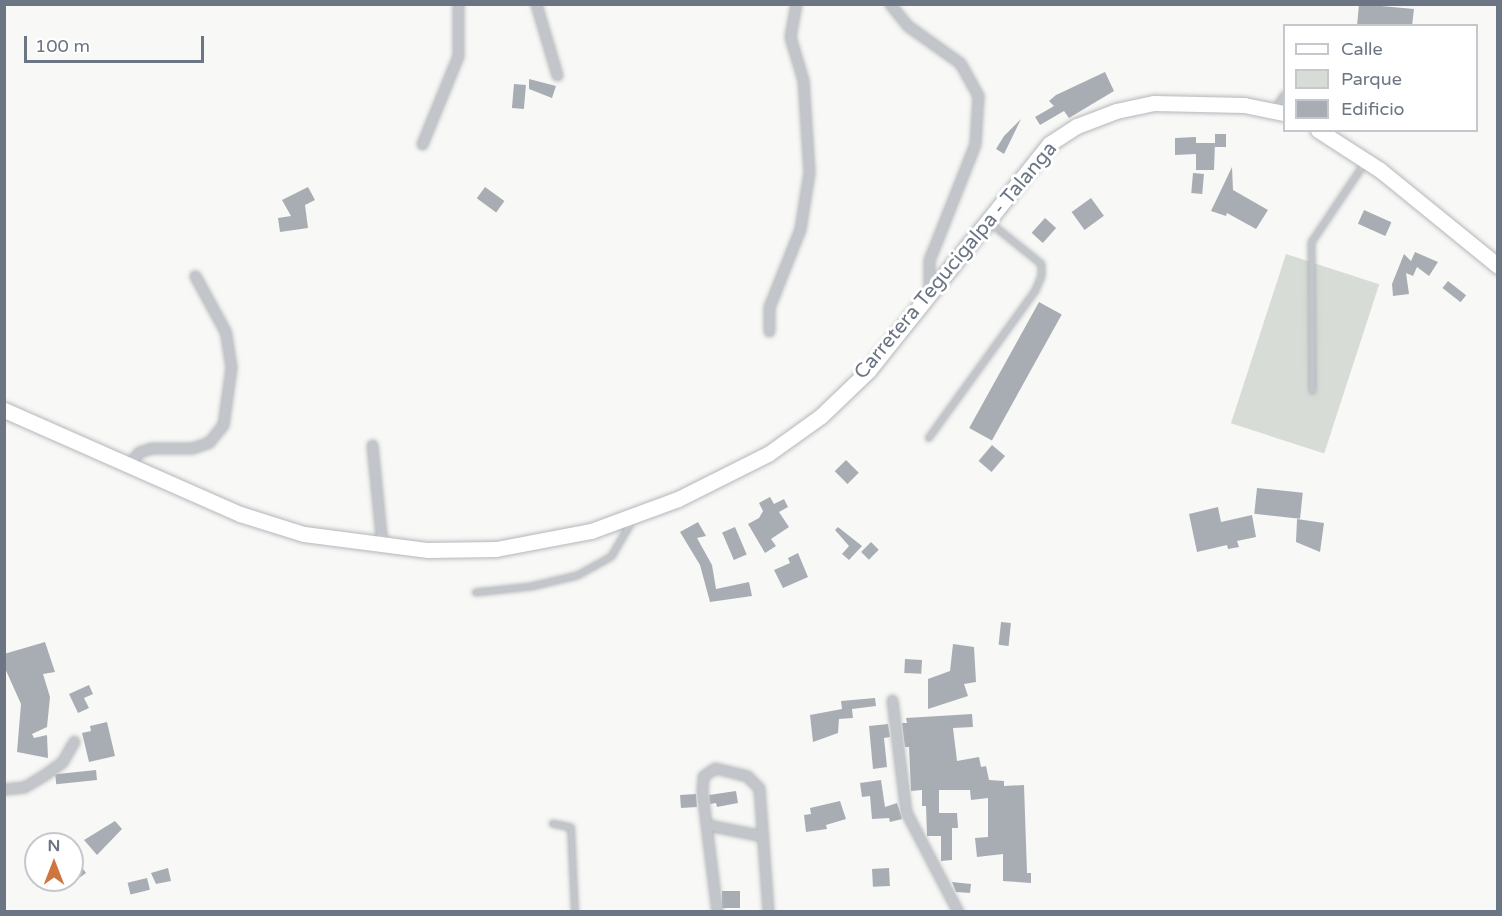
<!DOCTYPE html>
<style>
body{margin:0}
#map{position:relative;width:1502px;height:916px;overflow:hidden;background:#f8f8f6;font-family:"Varela Round",sans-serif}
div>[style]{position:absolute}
.green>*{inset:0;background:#d7ddd6;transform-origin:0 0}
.building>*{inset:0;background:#a8adb4;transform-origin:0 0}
.roads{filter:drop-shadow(0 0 2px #b4b7bb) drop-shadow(0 0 2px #b4b7bb)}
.service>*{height:4.5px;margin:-2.25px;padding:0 2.25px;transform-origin:2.25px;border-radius:2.25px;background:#c2c5c9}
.minor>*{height:9px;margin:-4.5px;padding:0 4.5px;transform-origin:4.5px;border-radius:4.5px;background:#c2c5c9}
.primary>*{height:15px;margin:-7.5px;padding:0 7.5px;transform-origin:7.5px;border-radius:7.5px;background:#fff}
span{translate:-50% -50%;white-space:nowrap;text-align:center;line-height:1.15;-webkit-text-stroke:6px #fff;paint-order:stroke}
.street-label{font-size:20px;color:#6b7583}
.frame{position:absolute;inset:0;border:6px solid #6b7583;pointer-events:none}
.legend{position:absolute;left:1283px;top:24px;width:195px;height:108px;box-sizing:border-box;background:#fff;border:2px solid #c4c8cd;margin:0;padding:8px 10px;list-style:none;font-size:18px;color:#6b7583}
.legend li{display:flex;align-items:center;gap:12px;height:30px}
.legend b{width:30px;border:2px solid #c4c8cd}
.north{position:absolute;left:24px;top:832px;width:60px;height:60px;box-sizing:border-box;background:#fff;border:2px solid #c4c8cd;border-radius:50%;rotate:0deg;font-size:16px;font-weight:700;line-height:24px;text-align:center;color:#6b7583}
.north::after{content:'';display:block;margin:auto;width:21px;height:27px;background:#cf7640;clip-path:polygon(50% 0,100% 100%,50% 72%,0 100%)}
.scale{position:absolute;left:24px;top:36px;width:180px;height:27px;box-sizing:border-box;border:3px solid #6b7583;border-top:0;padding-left:8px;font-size:18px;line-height:21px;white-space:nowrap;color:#6b7583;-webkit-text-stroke:4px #fff;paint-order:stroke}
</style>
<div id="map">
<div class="green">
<div style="left:1286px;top:254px;width:98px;height:178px;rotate:18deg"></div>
</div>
<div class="building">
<div style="clip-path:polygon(1359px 4px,1414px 9px,1412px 26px,1357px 26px)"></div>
<div style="clip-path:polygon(1105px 72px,1114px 91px,1069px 118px,1064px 111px,1040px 125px,1035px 117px,1054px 106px,1049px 101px,1056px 95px)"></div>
<div style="clip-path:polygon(529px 79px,556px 86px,552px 98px,529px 89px)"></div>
<div style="left:514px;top:84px;width:12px;height:24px;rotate:5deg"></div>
<div style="clip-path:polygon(1021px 119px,1004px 154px,996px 149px,1004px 136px)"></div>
<div style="left:1215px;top:134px;width:11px;height:13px"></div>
<div style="clip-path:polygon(1196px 137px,1196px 143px,1215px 143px,1214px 170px,1196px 170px,1196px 154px,1175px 155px,1175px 138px)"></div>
<div style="clip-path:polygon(1232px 167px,1233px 190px,1268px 210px,1256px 229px,1227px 213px,1226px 216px,1211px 211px)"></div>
<div style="left:1193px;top:173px;width:11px;height:20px;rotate:5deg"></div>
<div style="clip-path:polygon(308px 187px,315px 200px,305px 205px,308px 228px,280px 232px,278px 218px,291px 216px,282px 200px)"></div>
<div style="left:485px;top:187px;width:24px;height:14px;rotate:36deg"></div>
<div style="left:1091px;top:198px;width:22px;height:24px;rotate:54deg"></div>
<div style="left:1364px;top:210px;width:30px;height:15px;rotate:24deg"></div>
<div style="left:1045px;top:218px;width:15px;height:20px;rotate:42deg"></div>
<div style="clip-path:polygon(1415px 252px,1438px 262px,1429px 276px,1417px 267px,1413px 276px,1406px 273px,1409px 294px,1393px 296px,1392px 284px,1404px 254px,1411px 261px)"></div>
<div style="left:1448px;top:281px;width:23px;height:9px;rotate:38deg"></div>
<div style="left:1039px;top:302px;width:26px;height:144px;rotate:29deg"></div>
<div style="left:992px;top:445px;width:17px;height:21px;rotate:40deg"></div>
<div style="left:846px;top:460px;width:18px;height:16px;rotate:45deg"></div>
<div style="left:1257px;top:488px;width:46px;height:26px;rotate:6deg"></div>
<div style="clip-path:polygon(770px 497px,774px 504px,784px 499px,788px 507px,779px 512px,789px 527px,771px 539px,776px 546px,765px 553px,748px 524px,759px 518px,763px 511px,759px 503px)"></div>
<div style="clip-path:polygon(1218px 507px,1221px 522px,1252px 515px,1256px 537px,1237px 541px,1239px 547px,1228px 549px,1227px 545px,1197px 552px,1189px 514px)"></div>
<div style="clip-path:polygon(1297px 519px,1324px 523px,1320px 552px,1296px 542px)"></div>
<div style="clip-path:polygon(698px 522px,706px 536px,697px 538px,712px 565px,716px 589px,749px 582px,752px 596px,710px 602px,700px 565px,680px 532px)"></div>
<div style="left:735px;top:527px;width:30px;height:14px;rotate:67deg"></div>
<div style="clip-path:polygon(838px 527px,862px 546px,849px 560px,842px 554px,849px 546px,835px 530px)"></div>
<div style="left:871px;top:542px;width:11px;height:14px;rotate:45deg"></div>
<div style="clip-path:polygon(798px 553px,808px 577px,783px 588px,774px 570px,790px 563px,788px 558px)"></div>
<div style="left:1001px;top:622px;width:10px;height:23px;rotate:6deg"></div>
<div style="clip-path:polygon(45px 642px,55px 672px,43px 674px,50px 697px,47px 727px,32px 734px,34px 738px,47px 735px,48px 758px,17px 752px,21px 704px,4px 666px,4px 654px)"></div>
<div style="clip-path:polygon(953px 644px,974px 647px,976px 682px,964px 684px,968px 696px,928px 709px,928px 679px,950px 671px)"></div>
<div style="left:905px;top:659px;width:17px;height:14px;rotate:3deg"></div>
<div style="clip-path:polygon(89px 685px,93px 694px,84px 698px,89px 708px,78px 713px,69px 694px)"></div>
<div style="clip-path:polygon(875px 698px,876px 706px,852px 709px,853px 718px,839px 719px,838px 733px,813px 742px,810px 715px,842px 709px,841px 701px)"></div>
<div style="clip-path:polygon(972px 714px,973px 727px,953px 728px,957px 761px,979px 757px,981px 767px,986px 766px,989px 780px,1004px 781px,1004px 786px,1024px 785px,1027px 873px,1031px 873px,1031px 883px,1003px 881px,1003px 854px,977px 857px,975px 838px,988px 837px,988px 798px,971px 800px,970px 790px,939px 790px,939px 813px,957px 813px,958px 828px,952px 828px,952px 860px,941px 861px,941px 836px,927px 836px,926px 806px,922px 806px,922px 790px,911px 791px,909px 747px,905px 747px,902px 723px,907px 723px,906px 718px)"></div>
<div style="clip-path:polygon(107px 722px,115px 756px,89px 762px,82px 733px,91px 731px,90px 726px)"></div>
<div style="clip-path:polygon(888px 724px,890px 737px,884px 738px,887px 767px,873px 769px,869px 726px)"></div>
<div style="left:96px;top:770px;width:10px;height:41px;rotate:84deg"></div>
<div style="clip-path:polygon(881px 780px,885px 807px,897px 803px,902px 819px,890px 822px,889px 818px,872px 819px,870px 796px,862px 797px,860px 783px)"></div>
<div style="clip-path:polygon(736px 791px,738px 803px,717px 807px,716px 803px,710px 804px,709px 795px)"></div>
<div style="left:696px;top:794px;width:13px;height:16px;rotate:86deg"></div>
<div style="clip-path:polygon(840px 801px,846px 819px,826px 825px,827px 829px,806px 832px,804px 815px,811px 814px,810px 808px)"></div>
<div style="clip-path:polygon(115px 821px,122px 829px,97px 855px,84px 840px)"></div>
<div style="clip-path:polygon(78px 862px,86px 873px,72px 883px,72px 866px)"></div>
<div style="clip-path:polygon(168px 868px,171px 881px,156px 884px,151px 873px)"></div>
<div style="left:889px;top:868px;width:18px;height:17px;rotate:87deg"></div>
<div style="left:147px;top:878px;width:12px;height:20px;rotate:76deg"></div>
<div style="clip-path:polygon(952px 882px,971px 884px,970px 893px,956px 892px)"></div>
<div style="left:722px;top:891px;width:18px;height:17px"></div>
</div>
<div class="roads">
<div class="service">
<div style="left:1274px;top:109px;width:18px;rotate:-56deg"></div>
<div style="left:1312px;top:391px;width:149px;rotate:-90.4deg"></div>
<div style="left:1311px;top:242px;width:95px;rotate:-56.1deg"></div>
<div style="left:928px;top:438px;width:183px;rotate:-54.1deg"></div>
<div style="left:1035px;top:290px;width:15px;rotate:-67deg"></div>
<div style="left:1041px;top:276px;width:12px;rotate:-90deg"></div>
<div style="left:1041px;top:264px;width:65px;rotate:-141.2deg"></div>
<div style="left:475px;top:592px;width:56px;rotate:-6.1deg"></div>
<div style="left:531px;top:586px;width:47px;rotate:-13.4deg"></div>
<div style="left:577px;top:575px;width:39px;rotate:-29deg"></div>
<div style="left:611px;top:556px;width:42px;rotate:-59.7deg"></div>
<div style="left:552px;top:823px;width:19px;rotate:12deg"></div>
<div style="left:571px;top:827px;width:85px;rotate:87.3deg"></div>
</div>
<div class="minor">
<div style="left:536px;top:4px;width:74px;rotate:73.5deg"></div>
<div style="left:890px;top:4px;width:28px;rotate:51deg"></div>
<div style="left:908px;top:26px;width:64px;rotate:35.4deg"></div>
<div style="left:960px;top:63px;width:38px;rotate:61deg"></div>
<div style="left:978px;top:96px;width:48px;rotate:93.6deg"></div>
<div style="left:975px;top:144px;width:125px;rotate:111.6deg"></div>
<div style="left:929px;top:260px;width:34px;rotate:90deg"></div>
<div style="left:422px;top:144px;width:95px;rotate:-67.8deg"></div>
<div style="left:458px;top:56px;width:52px;rotate:-90deg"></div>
<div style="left:769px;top:331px;width:24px;rotate:-90deg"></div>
<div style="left:769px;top:307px;width:84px;rotate:-68.3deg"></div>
<div style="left:800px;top:229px;width:58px;rotate:-81deg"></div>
<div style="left:809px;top:172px;width:92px;rotate:-93.7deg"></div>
<div style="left:803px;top:80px;width:45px;rotate:-106.8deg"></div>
<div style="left:790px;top:37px;width:34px;rotate:-80deg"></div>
<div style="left:372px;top:445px;width:100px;rotate:84.3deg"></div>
<div style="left:128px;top:464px;width:16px;rotate:-47deg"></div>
<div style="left:139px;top:452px;width:13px;rotate:-18deg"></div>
<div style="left:151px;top:448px;width:41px"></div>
<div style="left:192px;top:448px;width:18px;rotate:-19deg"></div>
<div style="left:209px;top:442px;width:22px;rotate:-51deg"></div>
<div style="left:223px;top:425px;width:59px;rotate:-82.1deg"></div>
<div style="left:231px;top:367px;width:36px;rotate:-99deg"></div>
<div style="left:225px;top:331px;width:63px;rotate:-118.6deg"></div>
<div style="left:892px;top:700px;width:113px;rotate:82.9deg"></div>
<div style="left:906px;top:812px;width:113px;rotate:62.5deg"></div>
<div style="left:4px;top:789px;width:20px;rotate:-6deg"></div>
<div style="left:24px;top:787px;width:23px;rotate:-31deg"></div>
<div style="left:44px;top:775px;width:22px;rotate:-36deg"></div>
<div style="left:62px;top:762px;width:24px;rotate:-60deg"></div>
<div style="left:708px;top:825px;width:56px;rotate:11.3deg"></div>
<div style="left:717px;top:912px;width:122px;rotate:-97.1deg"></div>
<div style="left:702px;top:791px;width:15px;rotate:-86deg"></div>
<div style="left:703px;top:776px;width:14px;rotate:-34deg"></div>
<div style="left:715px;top:768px;width:33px;rotate:14deg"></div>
<div style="left:747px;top:776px;width:17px;rotate:45deg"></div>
<div style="left:759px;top:788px;width:124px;rotate:85.8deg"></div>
</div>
<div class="primary">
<div style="left:1318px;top:130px;width:74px;rotate:32.8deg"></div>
<div style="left:1380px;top:170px;width:152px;rotate:39.1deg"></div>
<div style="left:4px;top:410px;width:258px;rotate:23.8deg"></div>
<div style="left:240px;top:514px;width:67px;rotate:17.4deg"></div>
<div style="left:304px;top:534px;width:125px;rotate:7.4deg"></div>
<div style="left:428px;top:550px;width:68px;rotate:-0.8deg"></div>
<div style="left:496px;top:549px;width:97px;rotate:-10.7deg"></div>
<div style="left:591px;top:531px;width:93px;rotate:-20.2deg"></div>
<div style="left:678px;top:499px;width:101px;rotate:-26.6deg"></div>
<div style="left:768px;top:454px;width:65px;rotate:-35.6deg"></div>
<div style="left:821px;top:416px;width:65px;rotate:-43.8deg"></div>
<div style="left:868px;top:371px;width:290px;rotate:-51.4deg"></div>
<div style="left:1049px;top:144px;width:33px;rotate:-33deg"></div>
<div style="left:1077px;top:126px;width:42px;rotate:-21deg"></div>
<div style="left:1116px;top:111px;width:39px;rotate:-12deg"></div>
<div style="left:1154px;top:103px;width:90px;rotate:1.3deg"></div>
<div style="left:1244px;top:105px;width:41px;rotate:11.3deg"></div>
</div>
</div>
<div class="street-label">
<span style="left:956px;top:261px;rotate:-50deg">Carretera Tegucigalpa - Talanga</span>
</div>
<div class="frame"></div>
<ul class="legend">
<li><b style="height:8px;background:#fff"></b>Calle</li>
<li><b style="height:16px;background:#d7ddd6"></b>Parque</li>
<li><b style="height:16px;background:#a8adb4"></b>Edificio</li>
</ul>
<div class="north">N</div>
<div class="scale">100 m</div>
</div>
